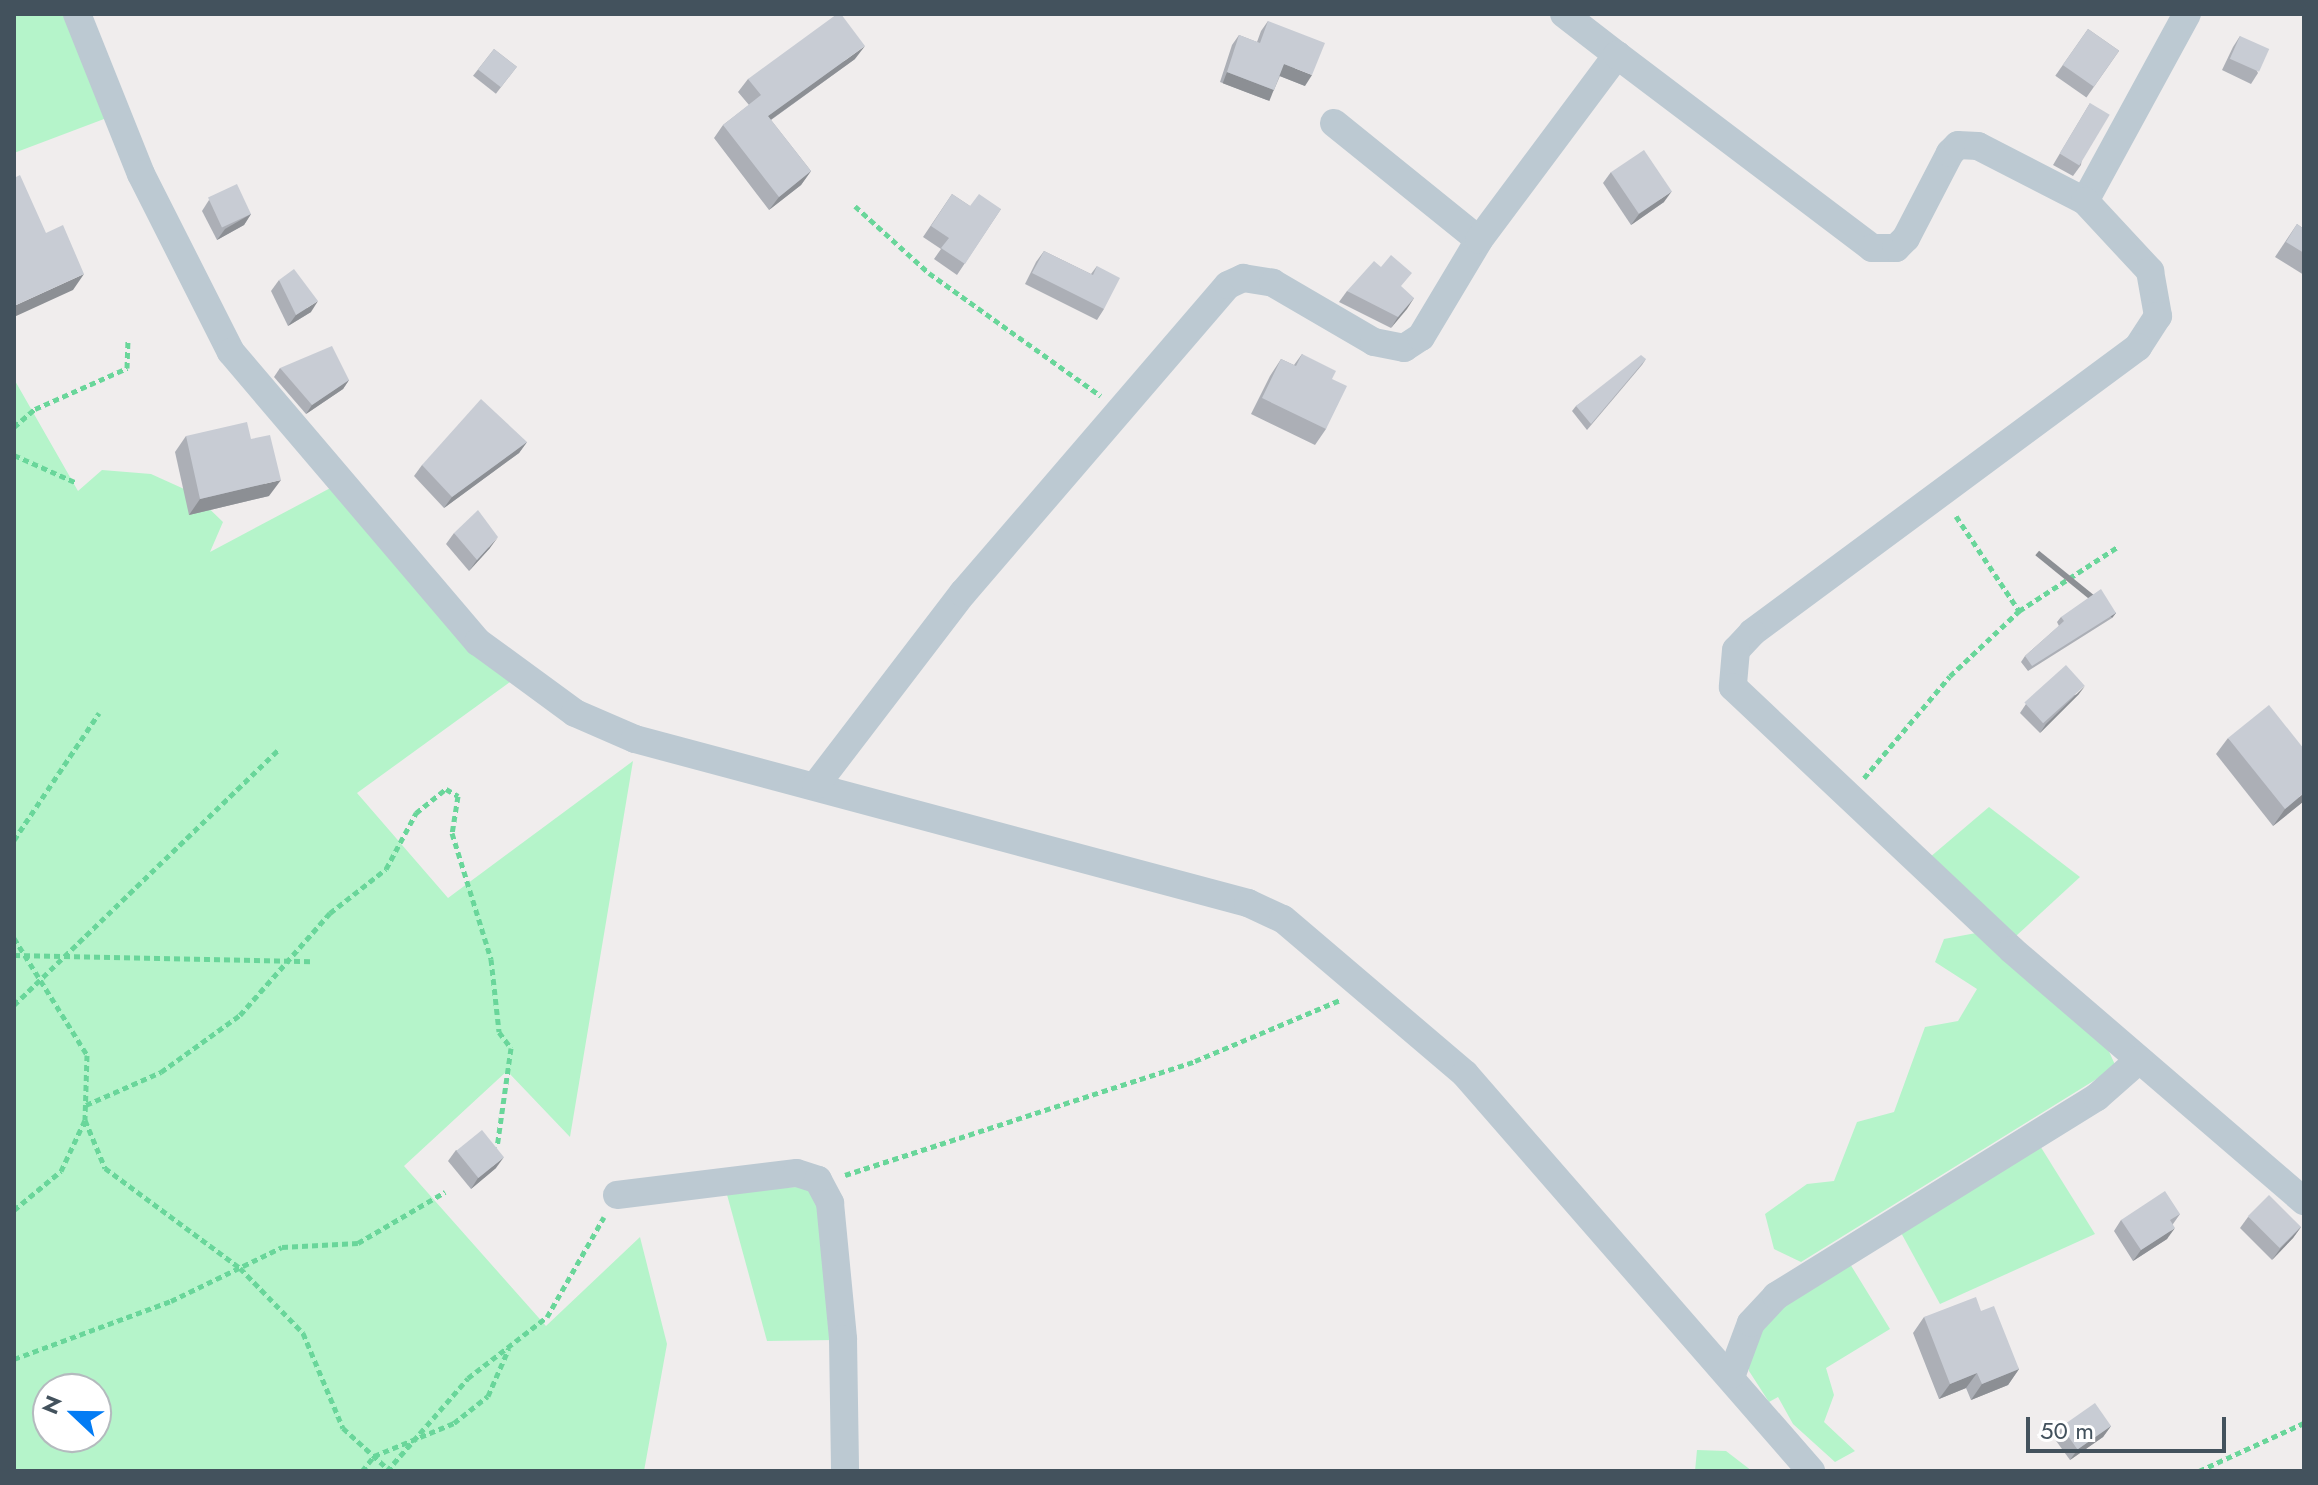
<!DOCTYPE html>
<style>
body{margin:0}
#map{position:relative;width:2318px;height:1485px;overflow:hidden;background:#f0eded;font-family:Jost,sans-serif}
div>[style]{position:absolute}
.green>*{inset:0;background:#b5f4ca}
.path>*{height:5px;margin-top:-2.5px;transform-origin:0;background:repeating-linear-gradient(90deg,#69d69a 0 6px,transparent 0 10px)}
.minor>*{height:28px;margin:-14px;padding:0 14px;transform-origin:14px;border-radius:14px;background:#bcc9d2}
.wall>*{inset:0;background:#acafb6;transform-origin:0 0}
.shaded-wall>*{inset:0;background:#8c8f94;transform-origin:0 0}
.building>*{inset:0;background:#c8ccd4;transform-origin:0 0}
span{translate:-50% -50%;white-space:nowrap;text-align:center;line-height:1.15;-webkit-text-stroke:6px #fff;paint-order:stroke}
.frame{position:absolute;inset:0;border:16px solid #43525d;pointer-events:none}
.north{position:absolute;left:32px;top:1373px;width:80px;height:80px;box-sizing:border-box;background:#fff;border:2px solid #b4babe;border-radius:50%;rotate:292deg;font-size:22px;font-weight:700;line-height:32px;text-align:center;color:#43525d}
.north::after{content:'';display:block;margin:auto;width:28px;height:36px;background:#037cf4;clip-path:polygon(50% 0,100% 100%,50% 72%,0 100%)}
.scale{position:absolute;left:2026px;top:1417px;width:200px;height:36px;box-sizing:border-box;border:4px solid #43525d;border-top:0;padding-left:10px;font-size:24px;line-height:28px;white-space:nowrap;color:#43525d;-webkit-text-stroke:6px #fff;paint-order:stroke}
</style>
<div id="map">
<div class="green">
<div style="clip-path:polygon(14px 14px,74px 14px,112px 116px,14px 153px)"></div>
<div style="clip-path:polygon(evenodd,14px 379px,78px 491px,102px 470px,151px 474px,193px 493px,223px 522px,210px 552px,336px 485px,510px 682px,357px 793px,448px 898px,633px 761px,570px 1137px,507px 1071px,404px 1166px,546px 1326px,640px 1237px,667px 1344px,644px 1471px,14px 1471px,14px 379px,48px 1389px,96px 1389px,96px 1437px,48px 1437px,48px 1389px)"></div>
<div style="clip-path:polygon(1989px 807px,2080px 877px,2016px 936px,1929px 858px)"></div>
<div style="clip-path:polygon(1976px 933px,2107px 1047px,2116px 1067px,1801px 1262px,1774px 1249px,1765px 1214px,1807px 1184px,1834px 1181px,1857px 1122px,1894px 1112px,1925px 1027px,1958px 1021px,1977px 989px,1935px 962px,1944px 939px)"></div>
<div style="clip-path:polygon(2037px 1141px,2095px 1234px,1940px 1304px,1899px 1229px)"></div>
<div style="clip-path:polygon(815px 1186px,835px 1340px,767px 1341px,726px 1191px)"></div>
<div style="clip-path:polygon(1847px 1259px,1890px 1329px,1826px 1368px,1834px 1395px,1824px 1422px,1855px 1451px,1835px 1462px,1793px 1424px,1778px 1397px,1769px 1402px,1749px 1371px,1747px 1348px,1772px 1312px)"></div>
<div style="clip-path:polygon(1697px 1450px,1726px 1451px,1752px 1471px,1695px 1471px)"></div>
</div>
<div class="path">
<div style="left:855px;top:206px;width:100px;rotate:42.2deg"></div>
<div style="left:929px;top:273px;width:211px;rotate:35.6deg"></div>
<div style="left:14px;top:427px;width:28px;rotate:-41deg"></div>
<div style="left:35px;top:409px;width:101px;rotate:-24deg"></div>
<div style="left:127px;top:368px;width:29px;rotate:-88deg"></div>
<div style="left:14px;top:455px;width:69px;rotate:24deg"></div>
<div style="left:1956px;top:516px;width:114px;rotate:56.4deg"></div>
<div style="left:1864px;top:778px;width:133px;rotate:-49.9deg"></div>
<div style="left:1950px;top:676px;width:95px;rotate:-43.3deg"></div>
<div style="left:2019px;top:611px;width:119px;rotate:-33deg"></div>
<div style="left:14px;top:840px;width:153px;rotate:-56.2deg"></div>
<div style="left:14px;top:938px;width:138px;rotate:58deg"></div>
<div style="left:87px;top:1055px;width:65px;rotate:91.8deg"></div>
<div style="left:85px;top:1120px;width:52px;rotate:67.4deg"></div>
<div style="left:105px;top:1168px;width:168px;rotate:36.5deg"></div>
<div style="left:240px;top:1268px;width:91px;rotate:45.9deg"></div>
<div style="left:303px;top:1333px;width:103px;rotate:67.2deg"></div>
<div style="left:343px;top:1428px;width:61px;rotate:42.3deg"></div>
<div style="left:14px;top:955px;width:298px;rotate:1.2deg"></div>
<div style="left:14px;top:1005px;width:368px;rotate:-44deg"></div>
<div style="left:86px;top:1105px;width:82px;rotate:-23.7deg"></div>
<div style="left:161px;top:1072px;width:97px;rotate:-35.8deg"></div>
<div style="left:240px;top:1015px;width:136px;rotate:-48.6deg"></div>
<div style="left:330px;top:913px;width:71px;rotate:-38.2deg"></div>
<div style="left:386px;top:869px;width:64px;rotate:-61.8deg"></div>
<div style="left:416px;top:813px;width:38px;rotate:-39deg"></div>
<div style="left:446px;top:789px;width:14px;rotate:30deg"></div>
<div style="left:458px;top:796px;width:37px;rotate:99deg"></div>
<div style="left:452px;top:833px;width:132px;rotate:72.8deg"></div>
<div style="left:491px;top:959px;width:73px;rotate:83.7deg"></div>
<div style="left:499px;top:1032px;width:20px;rotate:53deg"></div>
<div style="left:511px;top:1048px;width:100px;rotate:98deg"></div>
<div style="left:845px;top:1175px;width:368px;rotate:-18deg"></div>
<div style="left:1195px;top:1061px;width:157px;rotate:-22.8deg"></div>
<div style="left:14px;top:1210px;width:61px;rotate:-39.7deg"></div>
<div style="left:61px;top:1171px;width:56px;rotate:-64.8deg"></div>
<div style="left:14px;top:1359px;width:167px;rotate:-20.3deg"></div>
<div style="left:171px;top:1301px;width:123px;rotate:-25.9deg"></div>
<div style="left:282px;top:1247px;width:76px;rotate:-3deg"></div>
<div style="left:358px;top:1243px;width:101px;rotate:-30.4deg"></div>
<div style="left:362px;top:1471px;width:19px;rotate:-51deg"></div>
<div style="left:374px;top:1456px;width:87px;rotate:-22.4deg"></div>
<div style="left:454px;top:1423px;width:43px;rotate:-38.5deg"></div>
<div style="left:488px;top:1396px;width:52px;rotate:-66.4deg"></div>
<div style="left:387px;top:1471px;width:123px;rotate:-48.9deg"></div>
<div style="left:468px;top:1378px;width:100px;rotate:-37.7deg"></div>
<div style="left:547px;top:1317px;width:115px;rotate:-60.3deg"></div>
<div style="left:2199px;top:1471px;width:115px;rotate:-24.6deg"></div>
</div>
<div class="minor">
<div style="left:77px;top:14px;width:172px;rotate:68.2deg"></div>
<div style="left:141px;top:174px;width:199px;rotate:63.2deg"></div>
<div style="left:231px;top:352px;width:381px;rotate:49.6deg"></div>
<div style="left:478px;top:642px;width:120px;rotate:36.2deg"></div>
<div style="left:575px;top:713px;width:65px;rotate:23.4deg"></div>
<div style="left:635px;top:739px;width:635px;rotate:14.98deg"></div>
<div style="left:1248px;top:903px;width:38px;rotate:25deg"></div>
<div style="left:1283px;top:919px;width:239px;rotate:40.4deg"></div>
<div style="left:1465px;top:1074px;width:527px;rotate:48.93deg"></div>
<div style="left:1564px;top:14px;width:67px;rotate:37.7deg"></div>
<div style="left:1334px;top:123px;width:186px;rotate:38.9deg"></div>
<div style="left:2085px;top:201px;width:213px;rotate:-61.4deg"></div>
<div style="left:816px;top:785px;width:242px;rotate:-52.6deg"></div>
<div style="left:963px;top:593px;width:406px;rotate:-49.3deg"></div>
<div style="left:1228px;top:285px;width:17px;rotate:-25deg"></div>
<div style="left:1243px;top:278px;width:30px;rotate:9deg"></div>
<div style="left:1273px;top:283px;width:117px;rotate:30.3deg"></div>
<div style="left:1374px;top:342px;width:31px;rotate:11deg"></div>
<div style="left:1404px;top:348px;width:20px;rotate:-33deg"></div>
<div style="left:1421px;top:337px;width:113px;rotate:-59.1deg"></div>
<div style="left:1479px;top:240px;width:231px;rotate:-53.3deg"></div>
<div style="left:1617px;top:55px;width:320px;rotate:37.1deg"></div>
<div style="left:1872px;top:248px;width:24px"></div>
<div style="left:1896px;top:248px;width:14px;rotate:-45deg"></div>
<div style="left:1906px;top:238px;width:96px;rotate:-62.6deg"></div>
<div style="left:1950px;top:153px;width:11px;rotate:-45deg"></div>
<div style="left:1958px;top:145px;width:20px;rotate:3deg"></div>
<div style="left:1978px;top:146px;width:120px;rotate:27.2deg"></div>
<div style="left:2085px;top:201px;width:96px;rotate:47.1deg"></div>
<div style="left:2150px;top:271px;width:46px;rotate:79.9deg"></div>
<div style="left:2158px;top:316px;width:37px;rotate:123deg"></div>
<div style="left:2138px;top:347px;width:480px;rotate:143.5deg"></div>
<div style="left:1752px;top:633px;width:23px;rotate:133deg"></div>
<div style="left:1736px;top:650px;width:37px;rotate:95deg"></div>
<div style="left:1733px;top:687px;width:383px;rotate:43.3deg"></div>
<div style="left:2012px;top:950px;width:385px;rotate:40.7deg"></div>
<div style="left:617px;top:1195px;width:181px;rotate:-7deg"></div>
<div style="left:797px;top:1173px;width:22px;rotate:18deg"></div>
<div style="left:818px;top:1180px;width:26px;rotate:62deg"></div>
<div style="left:830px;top:1203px;width:137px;rotate:84.5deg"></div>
<div style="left:843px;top:1339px;width:132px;rotate:89.1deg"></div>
<div style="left:1732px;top:1374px;width:54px;rotate:-69.6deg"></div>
<div style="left:1751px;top:1323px;width:37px;rotate:-47deg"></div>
<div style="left:1776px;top:1296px;width:378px;rotate:-31.8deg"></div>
<div style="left:2097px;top:1097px;width:56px;rotate:-41.4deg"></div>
</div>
<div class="wall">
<div style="clip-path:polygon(1268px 21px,1305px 86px,1280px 76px,1274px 90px,1267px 100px,1220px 82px,1232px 45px,1239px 35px,1257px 42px,1261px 31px)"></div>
<div style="left:2088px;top:29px;width:38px;height:57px;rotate:35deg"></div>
<div style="clip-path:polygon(2240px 36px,2258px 73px,2251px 84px,2222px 70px,2233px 47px)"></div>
<div style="left:494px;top:49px;width:29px;height:34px;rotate:38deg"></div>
<div style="clip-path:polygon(855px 59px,771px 120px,811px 171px,801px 185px,769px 210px,714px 138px,723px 125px,749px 105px,738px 92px,748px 79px)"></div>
<div style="clip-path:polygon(2090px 103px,2081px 165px,2073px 176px,2053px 165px)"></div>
<div style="clip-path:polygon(1611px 172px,1664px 202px,1631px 225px,1603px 183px)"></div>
<div style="clip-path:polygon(952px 194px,970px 206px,1001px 209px,957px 275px,934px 259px,941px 249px,923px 237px)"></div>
<div style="clip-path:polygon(209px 200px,251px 214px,244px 225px,217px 240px,202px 211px)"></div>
<div style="clip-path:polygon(2297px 224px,2304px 229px,2304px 275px,2275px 257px)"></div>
<div style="clip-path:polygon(1044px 251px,1091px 274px,1097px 266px,1104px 309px,1097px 320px,1025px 284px,1036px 262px)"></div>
<div style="clip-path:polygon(279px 280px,311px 312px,288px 326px,271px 291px)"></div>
<div style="clip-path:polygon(1347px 291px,1414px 298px,1391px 328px,1339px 302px)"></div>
<div style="clip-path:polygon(1302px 354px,1332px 379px,1326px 429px,1315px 445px,1251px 414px,1270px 376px,1281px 359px,1294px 365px)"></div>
<div style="clip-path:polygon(1646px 359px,1642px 365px,1587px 430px,1572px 411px,1576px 406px)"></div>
<div style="clip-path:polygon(280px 368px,349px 380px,343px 389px,306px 414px,274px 377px)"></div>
<div style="clip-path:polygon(186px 436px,251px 439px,269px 496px,189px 515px,175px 452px)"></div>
<div style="clip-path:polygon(527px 442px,519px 453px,444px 508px,414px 476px,422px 465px)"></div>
<div style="clip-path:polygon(454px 533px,490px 548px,469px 571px,446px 544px)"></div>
<div style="clip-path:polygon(2116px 613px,2112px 618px,2028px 671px,2021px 662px,2025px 656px,2059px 626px,2057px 622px,2061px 617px)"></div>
<div style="clip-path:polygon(2079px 694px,2040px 733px,2020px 713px,2026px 704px)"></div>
<div style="clip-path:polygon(2228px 738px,2304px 801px,2273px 826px,2216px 754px)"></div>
<div style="clip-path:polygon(456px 1150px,496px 1168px,471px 1189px,448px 1161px)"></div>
<div style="clip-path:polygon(2180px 1214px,2173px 1224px,2167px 1239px,2133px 1261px,2114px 1231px,2121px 1220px)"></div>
<div style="clip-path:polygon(2248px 1217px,2301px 1227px,2293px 1238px,2272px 1260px,2240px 1228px)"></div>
<div style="clip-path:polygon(1981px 1311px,2019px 1369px,2008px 1385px,1971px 1400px,1966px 1388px,1939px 1399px,1913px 1333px,1924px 1317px)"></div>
<div style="clip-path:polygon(2111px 1426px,2103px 1437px,2070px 1460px,2054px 1438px,2062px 1427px)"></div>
</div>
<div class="shaded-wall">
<div style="clip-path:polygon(865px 46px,855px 59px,758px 129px,768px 116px)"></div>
<div style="clip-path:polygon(1284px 64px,1312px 75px,1305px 86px,1277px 75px)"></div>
<div style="left:1227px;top:72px;width:50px;height:12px;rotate:21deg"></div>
<div style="clip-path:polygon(811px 171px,801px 185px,769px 210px,779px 197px)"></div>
<div style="clip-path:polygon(1672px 191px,1664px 202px,1631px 225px,1639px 214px)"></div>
<div style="clip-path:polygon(251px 214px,244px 225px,217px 240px,225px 229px)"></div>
<div style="clip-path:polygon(84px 274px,73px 290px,14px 317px,14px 306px)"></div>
<div style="clip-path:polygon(1414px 298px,1407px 309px,1391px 328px,1398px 317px)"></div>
<div style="clip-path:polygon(318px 301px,311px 312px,288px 326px,296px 315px)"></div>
<div style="clip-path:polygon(349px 380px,343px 389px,306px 414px,312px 405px)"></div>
<div style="clip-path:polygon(527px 442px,519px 453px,444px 508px,452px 497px)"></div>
<div style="clip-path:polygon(281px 480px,269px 496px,189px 515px,200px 499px)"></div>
<div style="clip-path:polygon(498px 537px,490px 548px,469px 571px,477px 560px)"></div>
<div style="left:2116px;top:613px;width:6px;height:99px;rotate:129deg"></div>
<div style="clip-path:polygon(2085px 686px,2079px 694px,2040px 733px,2046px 724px)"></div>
<div style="clip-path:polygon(2304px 793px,2304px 801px,2273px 826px,2285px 809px)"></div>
<div style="clip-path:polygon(504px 1157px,496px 1168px,471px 1189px,478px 1178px)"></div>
<div style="clip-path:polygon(2301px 1227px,2293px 1238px,2272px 1260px,2280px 1249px)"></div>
<div style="clip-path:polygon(2175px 1228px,2167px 1239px,2133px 1261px,2141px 1250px)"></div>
<div style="clip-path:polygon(2019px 1369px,2008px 1385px,1971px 1400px,1982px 1384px)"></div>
<div style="clip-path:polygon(1977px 1373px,1966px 1388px,1939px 1399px,1950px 1384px)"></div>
<div style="clip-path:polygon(2111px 1426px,2103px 1437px,2070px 1460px,2078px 1449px)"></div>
</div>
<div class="building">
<div style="clip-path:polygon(837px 14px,841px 14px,865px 46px,768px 116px,811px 171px,779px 197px,723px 125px,761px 95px,748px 79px)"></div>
<div style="clip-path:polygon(1268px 21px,1325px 43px,1312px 75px,1284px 64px,1274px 90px,1227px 72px,1239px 35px,1260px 43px)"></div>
<div style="left:2088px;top:29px;width:38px;height:44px;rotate:35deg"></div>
<div style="left:2240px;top:36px;width:32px;height:25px;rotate:24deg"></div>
<div style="left:494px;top:49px;width:29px;height:26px;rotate:38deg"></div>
<div style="left:2090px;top:103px;width:23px;height:59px;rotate:31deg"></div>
<div style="left:1644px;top:150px;width:50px;height:40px;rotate:56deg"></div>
<div style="clip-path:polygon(20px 175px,46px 233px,63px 225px,84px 274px,14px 306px,14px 178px)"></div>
<div style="left:237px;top:184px;width:33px;height:32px;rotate:65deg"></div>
<div style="clip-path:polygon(952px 194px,970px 206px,979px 194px,1001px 209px,965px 264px,941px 248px,949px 238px,931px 226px)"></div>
<div style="clip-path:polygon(2297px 224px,2304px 229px,2304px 253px,2286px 242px)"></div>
<div style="clip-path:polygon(1044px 251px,1093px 275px,1097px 266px,1120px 278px,1104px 309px,1032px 273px)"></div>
<div style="clip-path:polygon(1391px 255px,1412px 273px,1401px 286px,1414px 298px,1398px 317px,1347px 291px,1374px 261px,1381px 267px)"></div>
<div style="clip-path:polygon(294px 269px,318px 301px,296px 315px,279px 280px)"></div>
<div style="clip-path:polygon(332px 346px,349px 380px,312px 405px,280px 368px)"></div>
<div style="clip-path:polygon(1302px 354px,1336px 371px,1332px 379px,1347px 386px,1326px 429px,1262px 398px,1281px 359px,1296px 366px)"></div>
<div style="clip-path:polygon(1641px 355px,1646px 359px,1591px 424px,1576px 406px)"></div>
<div style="clip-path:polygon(481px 399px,527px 442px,452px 497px,422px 465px)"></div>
<div style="clip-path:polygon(247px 422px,251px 439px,270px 435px,281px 480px,200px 499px,186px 436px)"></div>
<div style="clip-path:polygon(478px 510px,498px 537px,477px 560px,454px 533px)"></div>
<div style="clip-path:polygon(2101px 589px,2116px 613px,2032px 666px,2025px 656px,2064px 621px,2061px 617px)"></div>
<div style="left:2066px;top:665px;width:28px;height:56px;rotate:48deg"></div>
<div style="clip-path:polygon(2269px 705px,2304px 749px,2304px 793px,2285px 809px,2228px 738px)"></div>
<div style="left:482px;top:1130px;width:35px;height:33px;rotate:51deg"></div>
<div style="clip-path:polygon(2165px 1191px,2180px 1214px,2170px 1220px,2175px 1228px,2141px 1250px,2121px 1220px)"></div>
<div style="left:2269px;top:1195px;width:45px;height:30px;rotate:45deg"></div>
<div style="clip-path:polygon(1976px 1297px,1981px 1311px,1994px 1306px,2019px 1369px,1982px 1384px,1977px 1373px,1950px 1384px,1924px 1317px)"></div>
<div style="left:2095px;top:1403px;width:28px;height:41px;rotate:55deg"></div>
</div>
<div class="frame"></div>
<div class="north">N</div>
<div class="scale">50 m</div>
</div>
